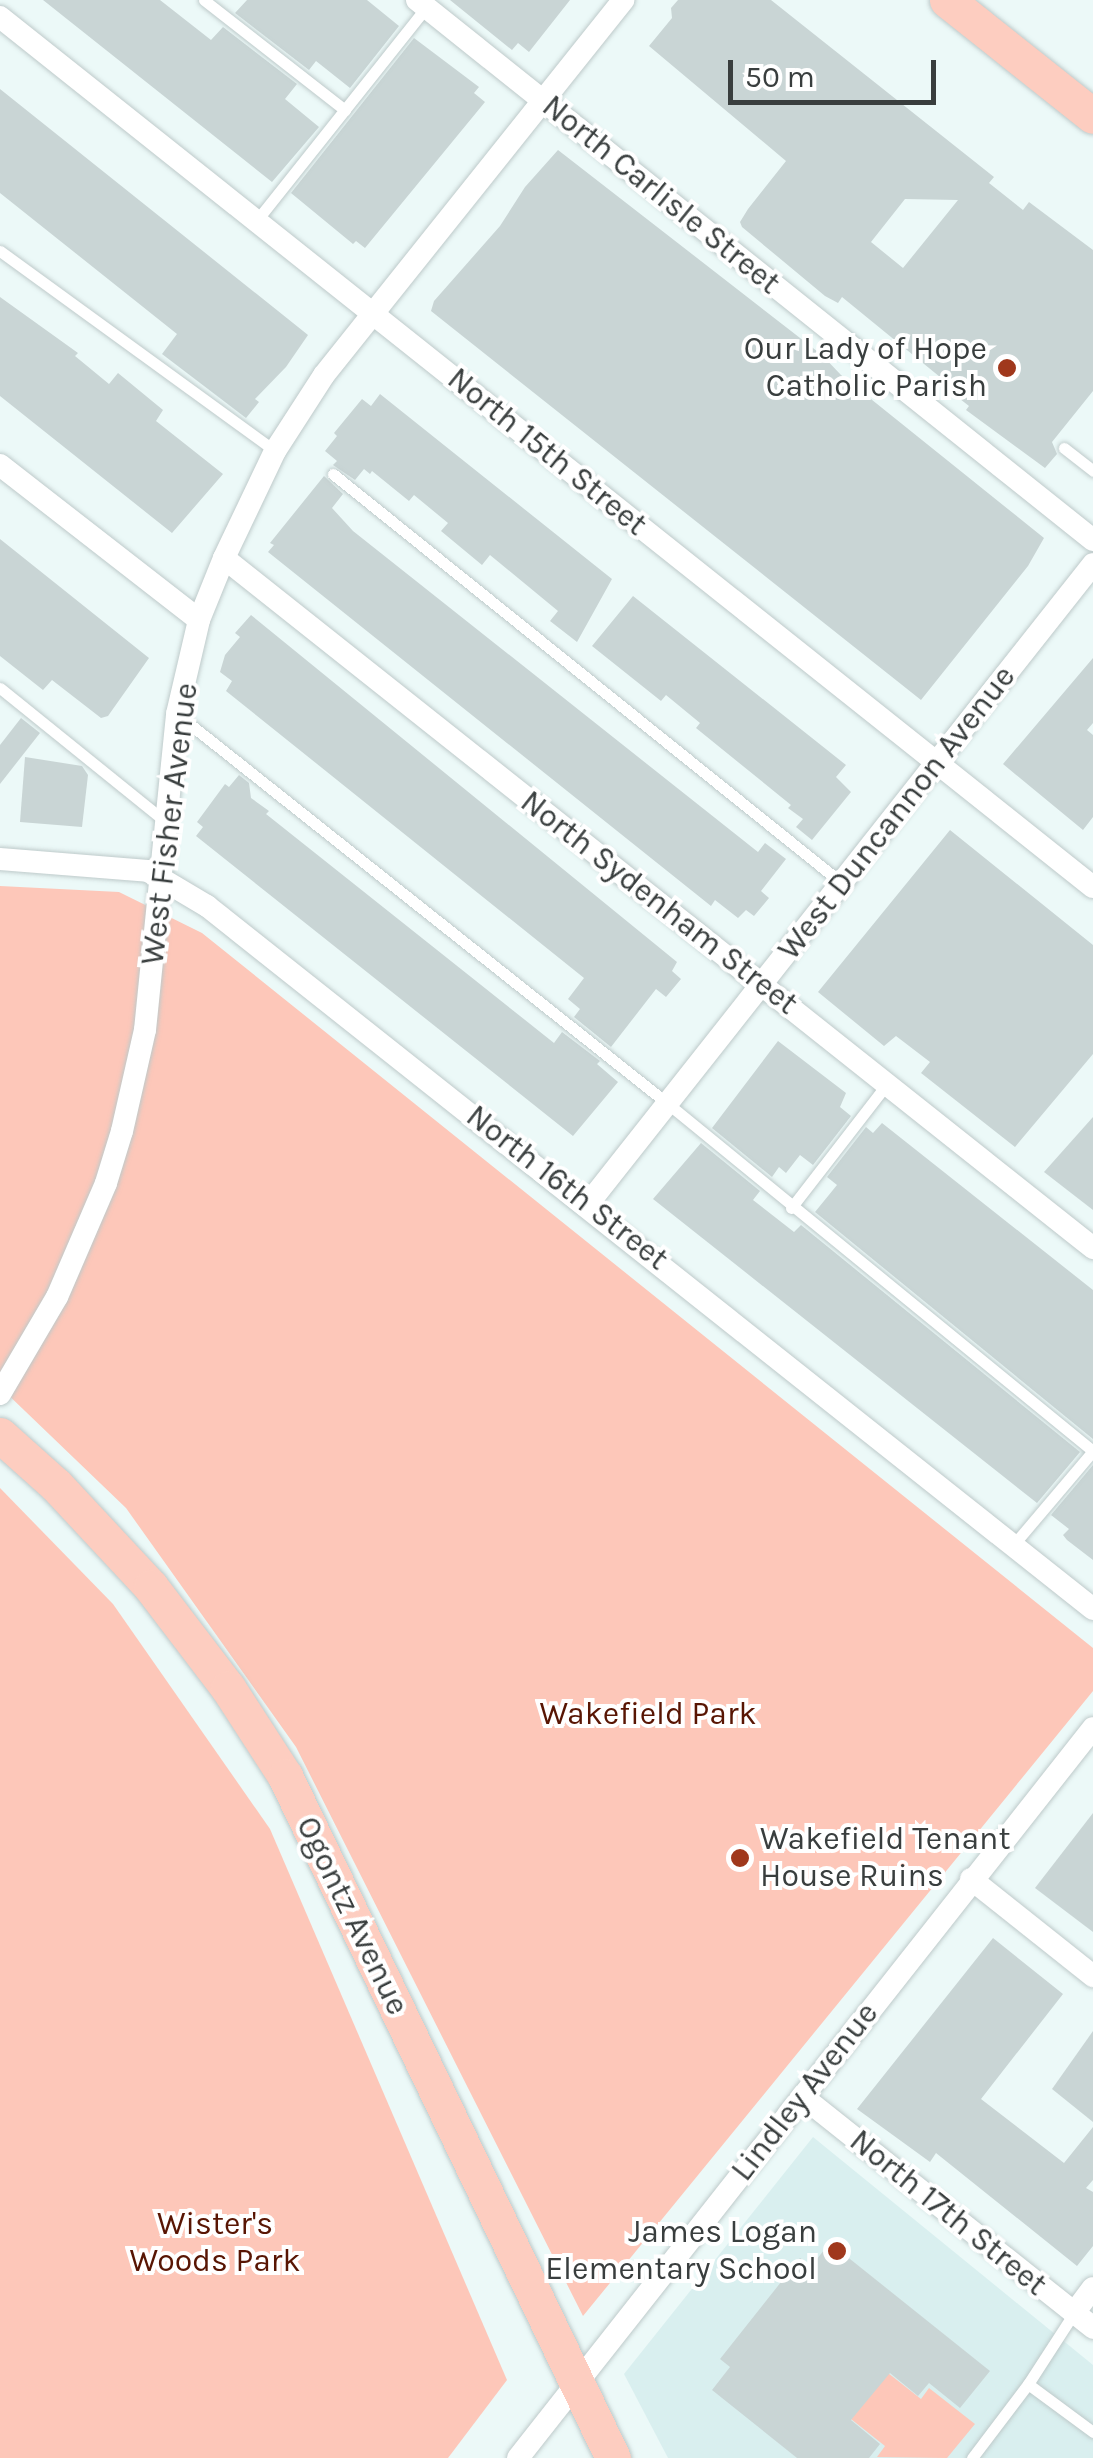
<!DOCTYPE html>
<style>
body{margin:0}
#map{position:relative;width:1093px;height:2458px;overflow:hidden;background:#ecf9f8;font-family:Karla,sans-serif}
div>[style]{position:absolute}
.built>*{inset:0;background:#d9efef}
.green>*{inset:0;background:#fdc7b9}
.building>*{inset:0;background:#c9d5d5}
.roads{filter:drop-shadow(0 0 2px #becaca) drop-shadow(0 0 2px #becaca)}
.lane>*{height:11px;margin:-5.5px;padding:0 5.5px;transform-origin:5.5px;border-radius:5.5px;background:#fff}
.street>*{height:22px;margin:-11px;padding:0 11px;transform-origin:11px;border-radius:11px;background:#fff}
.primary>*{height:35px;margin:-17.5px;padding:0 17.5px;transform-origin:17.5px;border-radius:17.5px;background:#fdcdc0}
.dots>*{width:28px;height:28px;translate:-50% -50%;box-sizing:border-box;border:5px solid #fff;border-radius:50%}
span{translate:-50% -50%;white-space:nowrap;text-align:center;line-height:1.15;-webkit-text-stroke:8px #fff;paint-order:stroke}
.street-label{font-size:32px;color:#393e3e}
.poi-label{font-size:32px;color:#393e3e}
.right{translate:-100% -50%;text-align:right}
.left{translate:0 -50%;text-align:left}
.park-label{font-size:32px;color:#581503}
.scale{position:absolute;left:728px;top:60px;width:208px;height:45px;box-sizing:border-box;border:5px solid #393e3e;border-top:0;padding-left:12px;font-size:30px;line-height:35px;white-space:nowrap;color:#393e3e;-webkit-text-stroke:8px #fff;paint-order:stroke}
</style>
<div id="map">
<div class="built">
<div style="clip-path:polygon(813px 2137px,1093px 2365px,1093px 2458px,668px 2458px,624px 2374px)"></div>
</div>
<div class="green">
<div style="clip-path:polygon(0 886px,119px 892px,202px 933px,1093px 1648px,1093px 1691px,583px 2316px,296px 1747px,126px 1508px,0 1387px)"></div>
<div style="clip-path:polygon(0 1488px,113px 1604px,270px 1829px,507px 2380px,448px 2458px,0 2458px)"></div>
<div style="clip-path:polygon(888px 2373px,921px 2399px,929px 2388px,975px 2424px,947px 2458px,877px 2457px,885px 2446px,851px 2419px)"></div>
</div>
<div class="building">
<div style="clip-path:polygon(43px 0,160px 0,211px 40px,223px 27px,297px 84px,285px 99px,319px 127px,272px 182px)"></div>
<div style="clip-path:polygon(247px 0,367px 0,399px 26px,350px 88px,316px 61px,309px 70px,235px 13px)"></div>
<div style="clip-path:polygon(450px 0,570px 0,529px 52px,518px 43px,512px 50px)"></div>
<div style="clip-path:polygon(evenodd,678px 0,771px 0,994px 177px,989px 183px,1023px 210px,1029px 202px,1093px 250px,1093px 391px,1052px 442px,1057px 454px,1045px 468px,966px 410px,969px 406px,937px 381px,940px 377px,842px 297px,838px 303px,825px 296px,742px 227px,740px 222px,748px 209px,786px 161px,649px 46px,672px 18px,671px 8px,678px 0,905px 199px,958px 200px,903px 268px,871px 242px,905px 199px)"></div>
<div style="clip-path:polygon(414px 38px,479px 87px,474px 93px,485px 102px,365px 248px,356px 241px,353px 244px,291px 193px)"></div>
<div style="clip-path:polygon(0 89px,308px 335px,286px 367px,255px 399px,259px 402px,246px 418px,162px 354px,177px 334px,0 193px)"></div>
<div style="clip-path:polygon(558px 150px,822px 355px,841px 375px,1044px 538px,1028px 566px,921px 700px,431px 311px,434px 301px,500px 226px,525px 187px)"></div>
<div style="clip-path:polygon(0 297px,78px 353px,75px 356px,109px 384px,118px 373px,163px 410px,156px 421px,223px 474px,172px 533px,0 396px)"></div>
<div style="clip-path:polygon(380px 394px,612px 579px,577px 642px,550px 621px,558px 611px,490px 555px,482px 565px,441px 531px,448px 523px,414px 495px,409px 501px,372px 471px,370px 474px,364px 469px,355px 480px,333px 465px,337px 461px,325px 451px,337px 436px,334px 433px,362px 399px,371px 406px)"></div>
<div style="clip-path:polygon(324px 476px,343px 494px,332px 508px,353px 531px,758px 852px,765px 843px,786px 859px,761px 891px,769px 898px,754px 916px,746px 910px,738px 918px,715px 900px,711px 906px,268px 552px,274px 545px,270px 543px)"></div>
<div style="clip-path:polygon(0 539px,149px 658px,108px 716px,101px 718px,52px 680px,43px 690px,0 656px)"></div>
<div style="clip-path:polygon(633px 596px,846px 765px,836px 777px,851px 792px,812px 840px,796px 827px,803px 819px,788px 808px,791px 805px,696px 728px,700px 723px,666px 695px,661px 701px,592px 646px)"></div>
<div style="clip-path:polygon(251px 615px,677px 962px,672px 971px,681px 979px,666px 997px,656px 989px,611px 1047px,574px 1017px,580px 1009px,568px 999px,584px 978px,226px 691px,232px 681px,220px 672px,225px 655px,240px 637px,235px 633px)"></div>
<div style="clip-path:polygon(1093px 658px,1093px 723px,1087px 730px,1093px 735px,1093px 817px,1083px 830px,1003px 764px)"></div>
<div style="clip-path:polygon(21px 718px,40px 733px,0 784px,0 745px)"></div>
<div style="clip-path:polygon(25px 757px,82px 766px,88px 775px,82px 827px,20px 822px)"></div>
<div style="clip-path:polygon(239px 775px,249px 783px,251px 798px,269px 811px,266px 814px,554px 1043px,562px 1032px,600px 1061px,597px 1064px,618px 1082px,573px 1136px,196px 836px,203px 827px,197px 822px,225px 784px,229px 787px)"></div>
<div style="clip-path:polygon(950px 830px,1093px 945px,1093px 1054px,1015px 1147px,921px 1073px,930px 1062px,896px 1036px,884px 1046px,818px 992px)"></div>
<div style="clip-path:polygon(778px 1041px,846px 1093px,840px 1107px,851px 1116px,813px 1165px,800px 1155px,786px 1173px,779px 1167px,772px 1177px,712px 1128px)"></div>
<div style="clip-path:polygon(1093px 1117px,1093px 1210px,1044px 1172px)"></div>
<div style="clip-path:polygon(882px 1123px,1093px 1290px,1093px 1439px,815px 1212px,837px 1185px,827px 1177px,866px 1127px,873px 1133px)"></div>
<div style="clip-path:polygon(701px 1143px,760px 1191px,753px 1200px,794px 1232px,801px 1225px,1080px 1452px,1037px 1503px,653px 1199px)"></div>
<div style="clip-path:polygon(1093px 1465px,1093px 1560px,1067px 1540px,1063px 1535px,1069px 1529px,1051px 1515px)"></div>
<div style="clip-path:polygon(1093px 1813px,1093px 1932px,1035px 1888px)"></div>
<div style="clip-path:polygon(993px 1938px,1063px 1994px,981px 2099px,1064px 2163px,1093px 2127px,1093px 2180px,1086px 2188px,1093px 2192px,1093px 2246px,1077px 2266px,936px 2153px,930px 2162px,857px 2109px)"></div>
<div style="clip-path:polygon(1093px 2031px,1093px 2122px,1052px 2089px)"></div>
<div style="clip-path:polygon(830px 2243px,990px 2371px,960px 2408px,929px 2383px,918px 2396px,890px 2373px,851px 2420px,880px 2444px,869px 2458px,797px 2458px,712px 2390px,730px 2367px,720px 2359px,785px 2277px,800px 2258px,811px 2266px)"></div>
</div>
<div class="roads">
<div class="lane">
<div style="left:204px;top:0;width:179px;rotate:38deg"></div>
<div style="left:257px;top:220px;width:276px;rotate:-51.5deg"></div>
<div style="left:0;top:251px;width:340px;rotate:36deg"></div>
<div style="left:1064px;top:448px;width:37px;rotate:38deg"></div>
<div style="left:333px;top:474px;width:654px;rotate:38.8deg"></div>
<div style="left:0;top:688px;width:213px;rotate:38.9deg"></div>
<div style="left:177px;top:714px;width:626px;rotate:38.45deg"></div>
<div style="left:667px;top:1103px;width:550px;rotate:39.25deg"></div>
<div style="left:791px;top:1208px;width:157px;rotate:-52.3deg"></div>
<div style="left:1014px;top:1544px;width:122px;rotate:-49.7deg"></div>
<div style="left:1028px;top:2384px;width:81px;rotate:36.4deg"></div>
<div style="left:972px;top:2458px;width:93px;rotate:-52.9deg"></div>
<div style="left:1028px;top:2384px;width:85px;rotate:-57.1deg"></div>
</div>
<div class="street">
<div style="left:417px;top:0;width:865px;rotate:38.62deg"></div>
<div style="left:0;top:17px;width:1397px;rotate:38.52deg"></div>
<div style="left:0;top:465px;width:252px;rotate:37.9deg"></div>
<div style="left:224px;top:558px;width:1110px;rotate:38.45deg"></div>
<div style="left:0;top:859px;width:148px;rotate:4.6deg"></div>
<div style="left:148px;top:871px;width:69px;rotate:30.7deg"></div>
<div style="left:207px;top:906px;width:1131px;rotate:38.43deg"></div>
<div style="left:588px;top:1204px;width:815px;rotate:-51.72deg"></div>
<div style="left:0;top:1394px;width:113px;rotate:-59.6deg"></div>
<div style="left:57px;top:1297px;width:124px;rotate:-66.7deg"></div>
<div style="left:106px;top:1183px;width:54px;rotate:-72.9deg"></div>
<div style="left:122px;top:1131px;width:104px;rotate:-77.2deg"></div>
<div style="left:145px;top:1030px;width:318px;rotate:-84.2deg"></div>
<div style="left:177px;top:714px;width:97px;rotate:-76.8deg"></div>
<div style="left:199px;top:620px;width:67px;rotate:-68deg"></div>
<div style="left:224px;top:558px;width:119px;rotate:-64.5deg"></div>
<div style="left:275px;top:451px;width:90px;rotate:-57.2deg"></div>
<div style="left:324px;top:375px;width:480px;rotate:-51.4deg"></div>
<div style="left:971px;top:1879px;width:156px;rotate:38.5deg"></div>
<div style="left:803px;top:2097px;width:371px;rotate:38.5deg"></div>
<div style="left:1074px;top:2313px;width:31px;rotate:-53deg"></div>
<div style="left:518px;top:2458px;width:929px;rotate:-51.77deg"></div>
</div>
<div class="primary">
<div style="left:947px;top:0;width:186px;rotate:38.5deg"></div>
<div style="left:0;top:1435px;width:75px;rotate:41.8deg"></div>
<div style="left:56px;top:1485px;width:139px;rotate:47deg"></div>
<div style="left:151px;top:1587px;width:127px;rotate:52.7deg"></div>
<div style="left:228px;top:1688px;width:105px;rotate:57.1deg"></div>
<div style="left:285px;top:1776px;width:757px;rotate:64.32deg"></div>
</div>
</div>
<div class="dots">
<div style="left:1007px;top:368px;background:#a0381c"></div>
<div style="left:740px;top:1858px;background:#a0381c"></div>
<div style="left:837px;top:2251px;background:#a0381c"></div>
</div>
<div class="street-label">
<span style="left:661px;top:195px;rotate:39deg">North Carlisle Street</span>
<span style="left:547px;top:452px;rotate:39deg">North 15th Street</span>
<span style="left:897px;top:813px;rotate:-52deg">West Duncannon Avenue</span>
<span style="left:170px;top:824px;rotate:-83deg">West Fisher Avenue</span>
<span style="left:659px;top:903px;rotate:38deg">North Sydenham Street</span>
<span style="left:567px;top:1188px;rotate:38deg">North 16th Street</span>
<span style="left:352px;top:1916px;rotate:64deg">Ogontz Avenue</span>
<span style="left:805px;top:2092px;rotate:-52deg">Lindley Avenue</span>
<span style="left:948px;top:2213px;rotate:39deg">North 17th Street</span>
</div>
<div class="poi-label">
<span class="right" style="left:987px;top:368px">Our Lady of Hope<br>Catholic Parish</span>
<span class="left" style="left:760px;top:1858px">Wakefield Tenant<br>House Ruins</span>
<span class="right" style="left:817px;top:2251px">James Logan<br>Elementary School</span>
</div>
<div class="park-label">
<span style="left:648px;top:1714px">Wakefield Park</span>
<span style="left:215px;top:2243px">Wister's<br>Woods Park</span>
</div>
<div class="scale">50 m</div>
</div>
